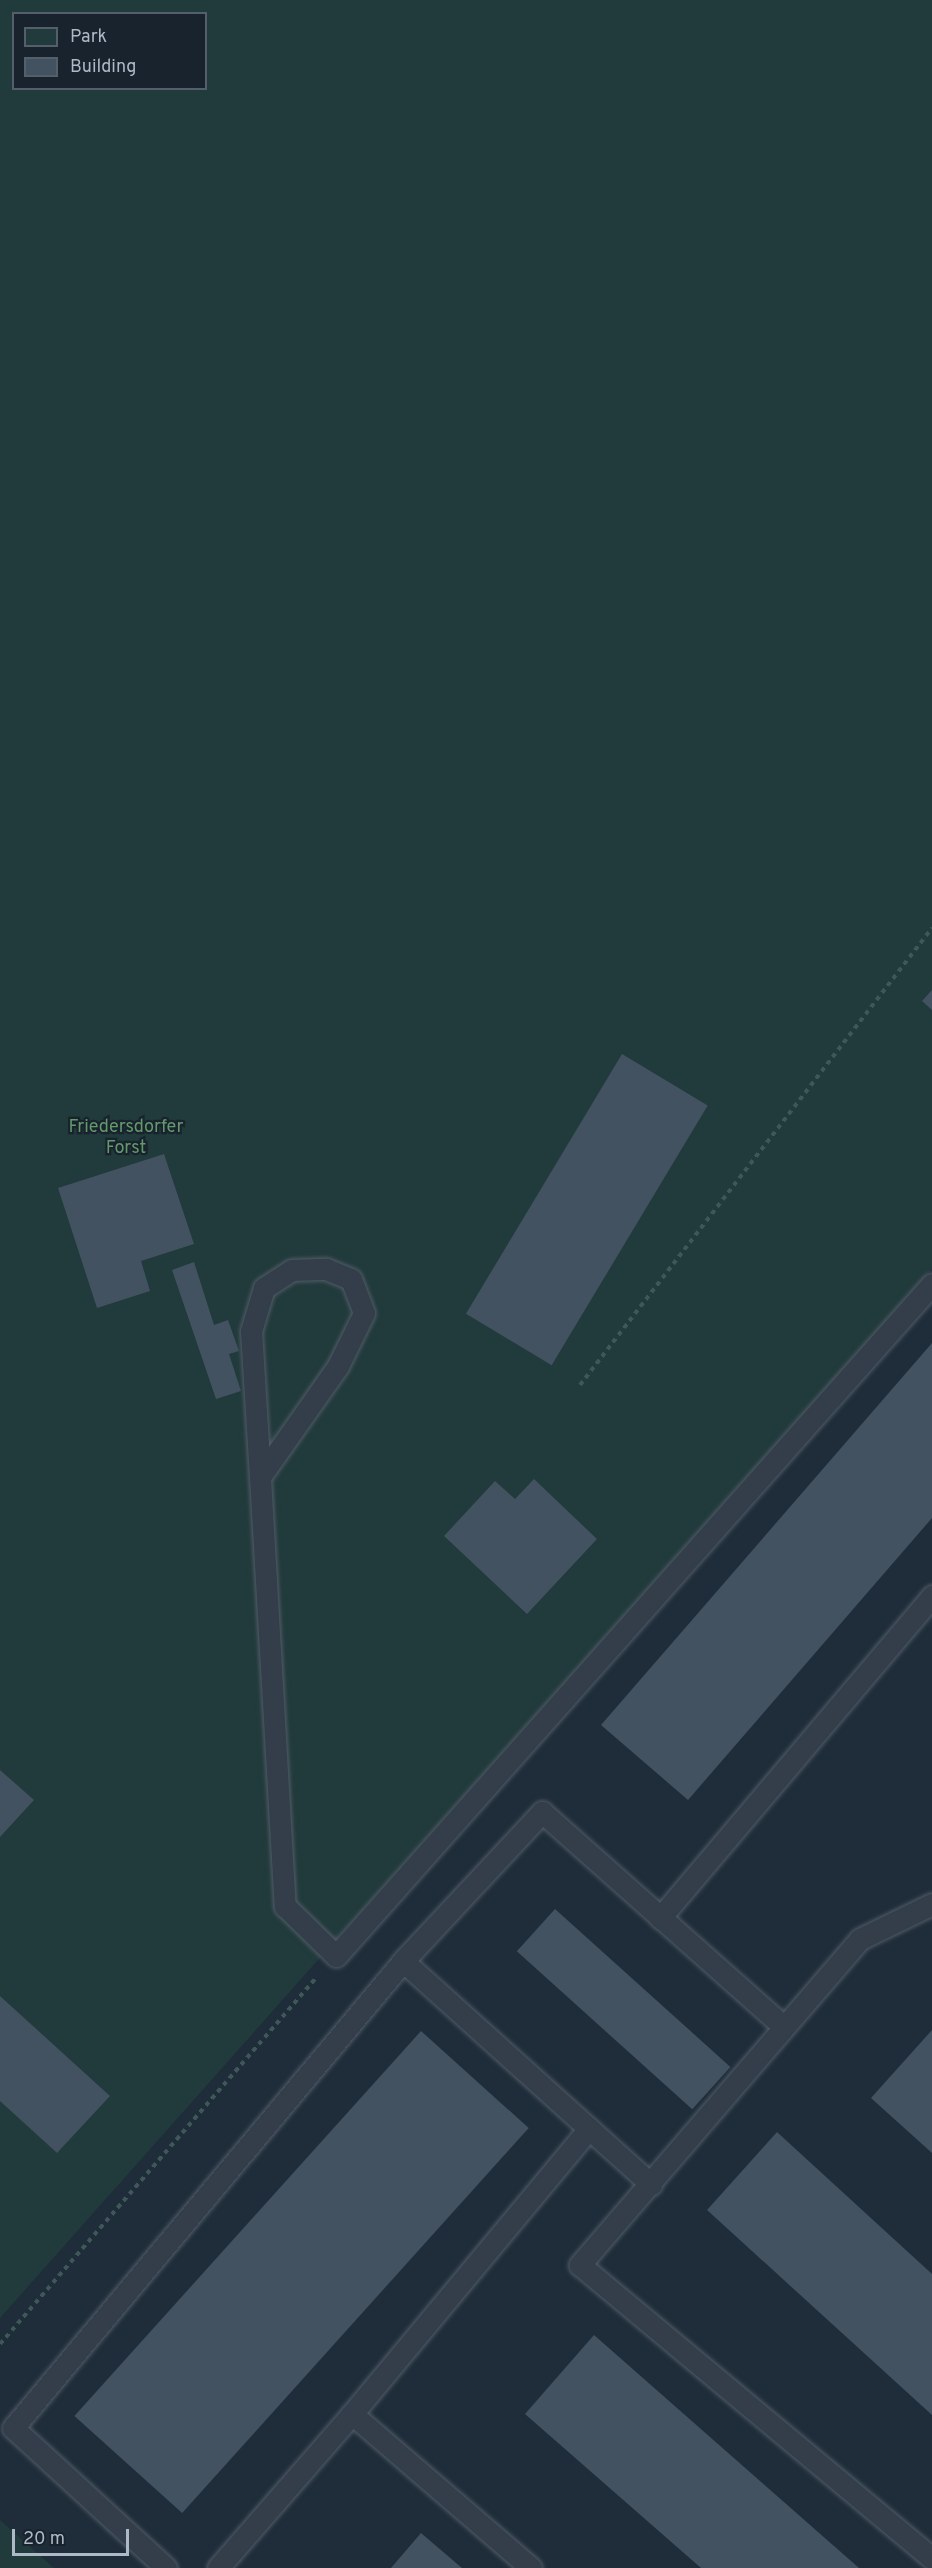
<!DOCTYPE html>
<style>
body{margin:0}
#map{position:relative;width:932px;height:2568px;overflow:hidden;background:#1f2d3a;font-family:Overpass,sans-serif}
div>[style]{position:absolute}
.green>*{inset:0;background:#213a3b}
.building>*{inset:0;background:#425261;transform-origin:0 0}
.path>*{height:4px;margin-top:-2px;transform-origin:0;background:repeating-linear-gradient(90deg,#3f5758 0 4.5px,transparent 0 9px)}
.roads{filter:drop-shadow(0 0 2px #505c67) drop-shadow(0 0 2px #505c67)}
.service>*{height:21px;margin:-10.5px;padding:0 10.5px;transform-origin:10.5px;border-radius:10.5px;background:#333e4a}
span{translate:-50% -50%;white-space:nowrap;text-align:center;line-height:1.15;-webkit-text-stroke:4.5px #18232e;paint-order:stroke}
.park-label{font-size:18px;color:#63996b}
.legend{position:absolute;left:12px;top:12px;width:195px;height:78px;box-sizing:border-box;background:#18232e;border:2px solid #545f6b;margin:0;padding:8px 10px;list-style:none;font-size:18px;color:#adb9c6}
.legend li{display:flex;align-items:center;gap:12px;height:30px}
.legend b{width:30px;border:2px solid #545f6b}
.scale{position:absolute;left:12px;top:2529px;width:117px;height:27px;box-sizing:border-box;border:3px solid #adb9c6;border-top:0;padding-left:8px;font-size:18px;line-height:21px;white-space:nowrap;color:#adb9c6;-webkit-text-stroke:4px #18232e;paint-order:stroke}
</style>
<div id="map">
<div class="green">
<div style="clip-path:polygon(evenodd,0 0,932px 0,932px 1269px,0 2318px,0 0,14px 14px,206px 14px,206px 88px,14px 88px,14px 14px)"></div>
<div style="clip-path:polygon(0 2520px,54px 2568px,0 2568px)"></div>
</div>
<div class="building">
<div style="clip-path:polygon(932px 990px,932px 1010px,922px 1001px)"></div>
<div style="left:622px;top:1054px;width:100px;height:303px;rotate:31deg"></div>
<div style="clip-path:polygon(164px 1154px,194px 1244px,141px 1261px,150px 1291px,97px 1308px,58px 1188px)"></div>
<div style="clip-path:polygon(194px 1262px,214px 1325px,228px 1320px,239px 1351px,229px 1354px,241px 1391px,216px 1399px,172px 1270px)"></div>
<div style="clip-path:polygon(932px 1343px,932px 1518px,688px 1800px,601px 1725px)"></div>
<div style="clip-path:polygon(534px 1479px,597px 1539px,527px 1614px,444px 1536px,495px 1481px,515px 1499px)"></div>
<div style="clip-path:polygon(0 1770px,34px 1800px,0 1837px)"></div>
<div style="left:555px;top:1909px;width:236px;height:57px;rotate:42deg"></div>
<div style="clip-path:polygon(0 1996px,110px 2096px,57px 2153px,0 2101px)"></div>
<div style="clip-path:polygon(932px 2030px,932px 2153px,871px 2098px)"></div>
<div style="left:421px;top:2031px;width:145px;height:518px;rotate:42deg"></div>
<div style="clip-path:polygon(777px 2132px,932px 2274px,932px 2415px,707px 2210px)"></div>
<div style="clip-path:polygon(594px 2335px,859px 2568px,701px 2568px,525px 2414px)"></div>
<div style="clip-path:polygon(421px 2533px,462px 2568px,391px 2568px)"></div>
</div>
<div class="path">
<div style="left:580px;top:1385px;width:577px;rotate:-52.4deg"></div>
<div style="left:0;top:2344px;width:482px;rotate:-49.2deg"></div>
</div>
<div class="roads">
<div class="service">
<div style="left:260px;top:1477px;width:146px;rotate:-93.5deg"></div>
<div style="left:251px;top:1331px;width:45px;rotate:-73.2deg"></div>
<div style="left:264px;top:1288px;width:33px;rotate:-33deg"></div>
<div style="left:292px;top:1270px;width:34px;rotate:-2deg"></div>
<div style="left:326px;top:1269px;width:27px;rotate:22deg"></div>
<div style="left:351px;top:1279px;width:36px;rotate:69deg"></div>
<div style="left:364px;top:1313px;width:59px;rotate:116.1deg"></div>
<div style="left:338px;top:1366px;width:136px;rotate:125.1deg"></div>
<div style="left:260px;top:1477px;width:430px;rotate:86.7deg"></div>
<div style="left:285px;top:1906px;width:71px;rotate:44.4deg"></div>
<div style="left:336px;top:1956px;width:898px;rotate:-48.43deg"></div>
<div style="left:932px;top:1904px;width:80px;rotate:154.1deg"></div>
<div style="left:860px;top:1939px;width:430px;rotate:130.7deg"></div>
<div style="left:580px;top:2265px;width:458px;rotate:39.8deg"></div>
<div style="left:660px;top:1918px;width:422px;rotate:-49.8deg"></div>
<div style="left:403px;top:1961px;width:334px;rotate:42deg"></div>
<div style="left:352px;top:2414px;width:236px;rotate:40.7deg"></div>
<div style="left:166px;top:2568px;width:207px;rotate:-137.5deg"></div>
<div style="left:13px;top:2428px;width:608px;rotate:-50.13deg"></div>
<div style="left:403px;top:1961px;width:204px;rotate:-47deg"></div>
<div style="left:542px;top:1812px;width:322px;rotate:41.6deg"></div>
<div style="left:218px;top:2568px;width:204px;rotate:-49deg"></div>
<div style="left:352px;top:2414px;width:371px;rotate:-50.3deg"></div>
</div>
</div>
<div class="park-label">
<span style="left:126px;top:1139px">Friedersdorfer<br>Forst</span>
</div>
<ul class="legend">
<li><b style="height:16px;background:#213a3b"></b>Park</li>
<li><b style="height:16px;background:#425261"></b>Building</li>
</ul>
<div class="scale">20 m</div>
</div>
